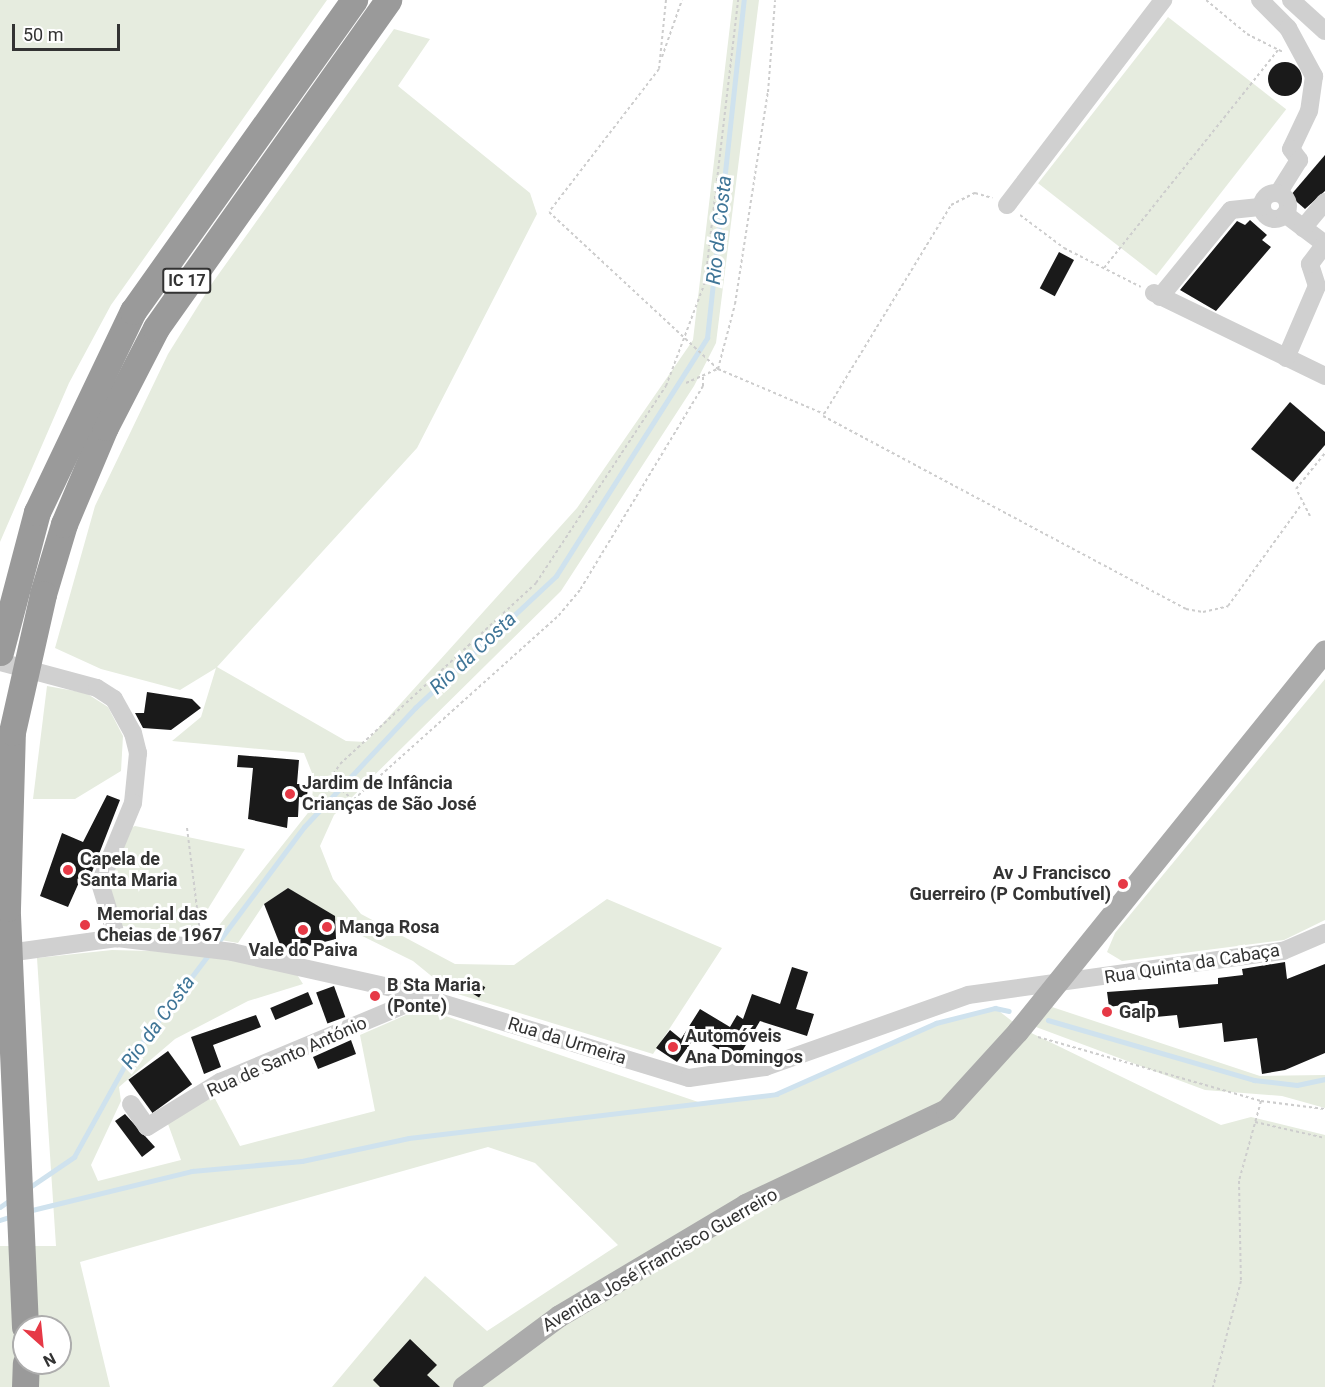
<!DOCTYPE html>
<meta charset="utf-8">
<style>
body{margin:0}
#map{position:relative;width:1325px;height:1387px;overflow:hidden;background:#fff;font-family:Roboto,sans-serif}
div>[style]{position:absolute}
.green>*{inset:0;background:#e6ecdf;transform-origin:0 0}
.stream>*{height:4.5px;margin:-2.25px;padding:0 2.25px;transform-origin:2.25px;border-radius:2.25px;background:#cfe2ee}
.building>*{inset:0;background:#1a1a1a;transform-origin:0 0}
.round{border-radius:50%}
.path>*{height:2px;margin-top:-1px;transform-origin:0;background:repeating-linear-gradient(90deg,#cdcdcd 0 3px,transparent 0 6px)}
.minor>*{height:18px;margin:-9px;padding:0 9px;transform-origin:9px;border-radius:9px;background:#d0d0d0}
.minor>.ring{margin:-9px;padding:0;box-sizing:content-box;background:none;border:18px solid #d0d0d0;border-radius:50%}
.major>*{height:22px;margin:-11px;padding:0 11px;transform-origin:11px;border-radius:11px;background:#ababab}
.highway>*{height:27px;margin:-13.5px;padding:0 13.5px;transform-origin:13.5px;border-radius:13.5px;background:#9a9a9a}
.highway-bridge>*{height:27px;margin:-13.5px;padding:0 13.5px;transform-origin:13.5px;border-radius:13.5px;background:#9a9a9a}
.dots>*{width:16px;height:16px;translate:-50% -50%;box-sizing:border-box;border:3px solid #fff;border-radius:50%}
span{translate:-50% -50%;white-space:nowrap;text-align:center;line-height:1.15;-webkit-text-stroke:6px #fff;paint-order:stroke}
.shield-label span{padding:2px 4px;background:#fff;border:2px solid;border-radius:4px;-webkit-text-stroke-width:0}
.shield-label{font-size:16px;color:#333;font-weight:700}
.poi-label{font-size:18px;color:#333;font-weight:700}
.left{translate:0 -50%;text-align:left}
.right{translate:-100% -50%;text-align:right}
.street-label{font-size:18px;color:#333}
.water-label{font-size:20px;color:#3f7597;font-style:italic}
.north{position:absolute;left:12px;top:1315px;width:60px;height:60px;box-sizing:border-box;background:#fff;border:2px solid #adadad;border-radius:50%;rotate:153deg;font-size:16px;font-weight:700;line-height:24px;text-align:center;color:#333}
.north::after{content:'';display:block;margin:auto;width:21px;height:27px;background:#e63946;clip-path:polygon(50% 0,100% 100%,50% 72%,0 100%)}
.scale{position:absolute;left:12px;top:24px;width:108px;height:27px;box-sizing:border-box;border:3px solid #333;border-top:0;padding-left:8px;font-size:18px;line-height:21px;white-space:nowrap;color:#333;-webkit-text-stroke:4px #fff;paint-order:stroke}
</style>
<div id="map">
<div class="green">
<div style="clip-path:polygon(0 0,327px 0,111px 305px,69px 383px,0 542px)"></div>
<div style="clip-path:polygon(733px 0,759px 0,716px 343px,694px 386px,561px 591px,334px 815px,320px 846px,333px 879px,361px 914px,455px 964px,514px 965px,607px 899px,722px 948px,653px 1054px,451px 992px,413px 961px,350px 930px,288px 888px,264px 904px,238px 943px,209px 938px,311px 809px,314px 778px,304px 753px,172px 741px,201px 717px,216px 668px,180px 690px,101px 669px,55px 648px,95px 506px,168px 354px,213px 282px,394px 29px,430px 39px,398px 86px,530px 193px,537px 214px,417px 448px,217px 667px,346px 741px,366px 742px,577px 508px,693px 340px)"></div>
<div style="left:1168px;top:17px;width:150px;height:211px;rotate:38deg"></div>
<div style="clip-path:polygon(1325px 679px,1325px 920px,1284px 940px,1122px 961px,1107px 952px,1115px 933px)"></div>
<div style="clip-path:polygon(47px 686px,86px 693px,108px 707px,123px 736px,121px 771px,75px 799px,33px 799px)"></div>
<div style="clip-path:polygon(135px 826px,245px 849px,193px 933px,122px 926px,107px 884px,128px 829px)"></div>
<div style="clip-path:polygon(evenodd,112px 950px,188px 952px,296px 973px,303px 984px,248px 1001px,175px 1039px,119px 1087px,121px 1101px,91px 1165px,98px 1181px,181px 1160px,168px 1124px,212px 1093px,240px 1146px,375px 1111px,360px 1035px,422px 1008px,707px 1105px,776px 1094px,936px 1023px,995px 1008px,1021px 1028px,1221px 1125px,1251px 1117px,1325px 1135px,1325px 1387px,332px 1387px,425px 1276px,487px 1331px,618px 1245px,535px 1163px,488px 1147px,80px 1262px,110px 1387px,0 1387px,0 1246px,56px 1246px,37px 958px,112px 950px,24px 1327px,60px 1327px,60px 1363px,24px 1363px,24px 1327px)"></div>
<div style="clip-path:polygon(1052px 1007px,1260px 1076px,1325px 1075px,1325px 1108px,1282px 1096px,1205px 1090px,1036px 1027px)"></div>
</div>
<div class="stream">
<div style="left:216px;top:945px;width:147px;rotate:-53.3deg"></div>
<div style="left:304px;top:827px;width:163px;rotate:-47deg"></div>
<div style="left:415px;top:708px;width:193px;rotate:-43.1deg"></div>
<div style="left:556px;top:576px;width:282px;rotate:-57.6deg"></div>
<div style="left:707px;top:338px;width:340px;rotate:-83.8deg"></div>
<div style="left:1048px;top:1020px;width:215px;rotate:16.2deg"></div>
<div style="left:1254px;top:1080px;width:43px;rotate:6.6deg"></div>
<div style="left:1297px;top:1085px;width:29px;rotate:-12deg"></div>
<div style="left:27px;top:1189px;width:57px;rotate:-34.2deg"></div>
<div style="left:74px;top:1157px;width:105px;rotate:-61deg"></div>
<div style="left:125px;top:1065px;width:139px;rotate:-52.9deg"></div>
<div style="left:0;top:1207px;width:12px;rotate:-35deg"></div>
<div style="left:28px;top:1211px;width:169px;rotate:-13.7deg"></div>
<div style="left:192px;top:1171px;width:110px;rotate:-5.2deg"></div>
<div style="left:302px;top:1161px;width:109px;rotate:-12.1deg"></div>
<div style="left:409px;top:1138px;width:370px;rotate:-6.8deg"></div>
<div style="left:776px;top:1094px;width:175px;rotate:-23.9deg"></div>
<div style="left:936px;top:1023px;width:61px;rotate:-14.3deg"></div>
<div style="left:995px;top:1008px;width:14px;rotate:12deg"></div>
<div style="left:0;top:1220px;width:13px;rotate:-18deg"></div>
</div>
<div class="building">
<div class="round" style="left:1268px;top:62px;width:34px;height:34px"></div>
<div style="clip-path:polygon(1325px 155px,1325px 191px,1305px 209px,1290px 196px)"></div>
<div style="clip-path:polygon(1250px 220px,1267px 235px,1262px 240px,1271px 247px,1216px 311px,1180px 290px,1237px 221px,1245px 225px)"></div>
<div style="left:1059px;top:252px;width:17px;height:41px;rotate:28deg"></div>
<div style="clip-path:polygon(1290px 402px,1325px 432px,1325px 445px,1293px 482px,1251px 449px)"></div>
<div style="clip-path:polygon(147px 692px,192px 699px,201px 708px,171px 730px,143px 728px,135px 713px,144px 713px)"></div>
<div style="clip-path:polygon(238px 755px,299px 760px,297px 784px,308px 784px,307px 798px,299px 797px,298px 817px,288px 817px,287px 828px,248px 819px,253px 768px,237px 767px)"></div>
<div style="clip-path:polygon(107px 795px,120px 800px,92px 872px,85px 869px,68px 907px,40px 896px,62px 833px,83px 842px)"></div>
<div style="clip-path:polygon(288px 888px,335px 916px,336px 939px,293px 950px,281px 947px,264px 904px)"></div>
<div style="clip-path:polygon(1285px 962px,1287px 979px,1325px 964px,1325px 1053px,1285px 1070px,1262px 1074px,1257px 1038px,1224px 1042px,1222px 1023px,1179px 1028px,1177px 1015px,1145px 1018px,1143px 1002px,1109px 1007px,1107px 992px,1218px 984px,1218px 978px,1243px 975px,1242px 969px)"></div>
<div style="clip-path:polygon(792px 967px,808px 972px,796px 1009px,814px 1014px,807px 1036px,760px 1021px,737px 1060px,696px 1036px,677px 1062px,656px 1048px,670px 1030px,681px 1039px,700px 1009px,730px 1027px,737px 1015px,743px 1019px,752px 994px,780px 1004px)"></div>
<div style="left:475px;top:981px;width:12px;height:12px;rotate:31deg"></div>
<div style="left:334px;top:986px;width:33px;height:19px;rotate:70deg"></div>
<div style="left:308px;top:992px;width:13px;height:41px;rotate:67deg"></div>
<div style="clip-path:polygon(256px 1015px,261px 1027px,213px 1045px,221px 1067px,204px 1074px,191px 1037px)"></div>
<div style="clip-path:polygon(351px 1040px,356px 1054px,318px 1069px,313px 1057px)"></div>
<div style="left:168px;top:1051px;width:41px;height:49px;rotate:54deg"></div>
<div style="clip-path:polygon(125px 1114px,155px 1147px,142px 1157px,115px 1121px)"></div>
<div style="clip-path:polygon(410px 1339px,437px 1365px,427px 1375px,440px 1387px,380px 1387px,373px 1380px)"></div>
</div>
<div class="path">
<div style="left:666px;top:0;width:69px;rotate:95.8deg"></div>
<div style="left:659px;top:69px;width:180px;rotate:127.6deg"></div>
<div style="left:549px;top:212px;width:231px;rotate:42.9deg"></div>
<div style="left:718px;top:369px;width:115px;rotate:23deg"></div>
<div style="left:824px;top:414px;width:245px;rotate:-58.7deg"></div>
<div style="left:951px;top:205px;width:27px;rotate:-27deg"></div>
<div style="left:975px;top:193px;width:18px;rotate:16deg"></div>
<div style="left:1206px;top:0;width:53px;rotate:39.7deg"></div>
<div style="left:1247px;top:34px;width:40px;rotate:26.6deg"></div>
<div style="left:662px;top:57px;width:60px;rotate:-70.7deg"></div>
<div style="left:1020px;top:215px;width:55px;rotate:36.9deg"></div>
<div style="left:1064px;top:248px;width:86px;rotate:26.9deg"></div>
<div style="left:1104px;top:268px;width:279px;rotate:-51.4deg"></div>
<div style="left:703px;top:377px;width:9px;rotate:90deg"></div>
<div style="left:703px;top:386px;width:238px;rotate:121.1deg"></div>
<div style="left:580px;top:590px;width:35px;rotate:130deg"></div>
<div style="left:557px;top:617px;width:274px;rotate:138.1deg"></div>
<div style="left:353px;top:800px;width:31px;rotate:-138deg"></div>
<div style="left:330px;top:779px;width:18px;rotate:-56deg"></div>
<div style="left:340px;top:764px;width:267px;rotate:-42.7deg"></div>
<div style="left:536px;top:583px;width:236px;rotate:-56.6deg"></div>
<div style="left:666px;top:386px;width:111px;rotate:-69.4deg"></div>
<div style="left:705px;top:282px;width:284px;rotate:-83.3deg"></div>
<div style="left:686px;top:383px;width:35px;rotate:-24deg"></div>
<div style="left:718px;top:369px;width:67px;rotate:-75.3deg"></div>
<div style="left:735px;top:304px;width:215px;rotate:-81.2deg"></div>
<div style="left:768px;top:92px;width:92px;rotate:-85.6deg"></div>
<div style="left:823px;top:416px;width:411px;rotate:28deg"></div>
<div style="left:1186px;top:609px;width:17px;rotate:10deg"></div>
<div style="left:1203px;top:612px;width:26px;rotate:-13deg"></div>
<div style="left:1228px;top:606px;width:125px;rotate:-54.1deg"></div>
<div style="left:1310px;top:516px;width:30px;rotate:-117deg"></div>
<div style="left:1296px;top:489px;width:46px;rotate:-51.1deg"></div>
<div style="left:187px;top:828px;width:106px;rotate:82.9deg"></div>
<div style="left:1038px;top:1037px;width:232px;rotate:16deg"></div>
<div style="left:1261px;top:1101px;width:83px;rotate:105.4deg"></div>
<div style="left:1239px;top:1181px;width:100px;rotate:88.9deg"></div>
<div style="left:1241px;top:1281px;width:110px;rotate:104.8deg"></div>
<div style="left:1261px;top:1101px;width:64px;rotate:7.1deg"></div>
<div style="left:1255px;top:1122px;width:72px;rotate:12.9deg"></div>
</div>
<div class="minor">
<div style="left:1260px;top:0;width:40px;rotate:45deg"></div>
<div style="left:1288px;top:28px;width:55px;rotate:61.6deg"></div>
<div style="left:1314px;top:76px;width:35px;rotate:98deg"></div>
<div style="left:1309px;top:111px;width:42px;rotate:115.3deg"></div>
<div style="left:1291px;top:149px;width:14px;rotate:54deg"></div>
<div style="left:1299px;top:160px;width:39px;rotate:122deg"></div>
<div style="left:1291px;top:0;width:46px;rotate:42.4deg"></div>
<div class="ring" style="left:1262px;top:193px;width:8px;height:8px"></div>
<div style="left:1007px;top:205px;width:258px;rotate:-52.7deg"></div>
<div style="left:1285px;top:214px;width:50px;rotate:36.9deg"></div>
<div style="left:1303px;top:228px;width:34px;rotate:-50deg"></div>
<div style="left:1154px;top:293px;width:190px;rotate:25.9deg"></div>
<div style="left:1160px;top:297px;width:112px;rotate:-50.8deg"></div>
<div style="left:1231px;top:210px;width:31px;rotate:-6deg"></div>
<div style="left:1286px;top:358px;width:78px;rotate:-66.7deg"></div>
<div style="left:1317px;top:286px;width:23px;rotate:-108deg"></div>
<div style="left:1310px;top:264px;width:25px;rotate:-53deg"></div>
<div style="left:0;top:662px;width:100px;rotate:15deg"></div>
<div style="left:97px;top:688px;width:20px;rotate:33deg"></div>
<div style="left:114px;top:699px;width:39px;rotate:61deg"></div>
<div style="left:133px;top:733px;width:21px;rotate:76deg"></div>
<div style="left:138px;top:753px;width:50px;rotate:95.7deg"></div>
<div style="left:133px;top:803px;width:87px;rotate:112.4deg"></div>
<div style="left:100px;top:883px;width:58px;rotate:72.8deg"></div>
<div style="left:0;top:954px;width:118px;rotate:-7.8deg"></div>
<div style="left:117px;top:938px;width:116px;rotate:6.9deg"></div>
<div style="left:232px;top:952px;width:161px;rotate:12.6deg"></div>
<div style="left:389px;top:987px;width:313px;rotate:16.9deg"></div>
<div style="left:689px;top:1078px;width:77px;rotate:-8.2deg"></div>
<div style="left:765px;top:1067px;width:215px;rotate:-19.5deg"></div>
<div style="left:968px;top:995px;width:318px;rotate:-8deg"></div>
<div style="left:1283px;top:951px;width:46px;rotate:-23.2deg"></div>
<div style="left:131px;top:1104px;width:28px;rotate:55deg"></div>
<div style="left:147px;top:1127px;width:86px;rotate:-31.7deg"></div>
<div style="left:220px;top:1082px;width:220px;rotate:-22.7deg"></div>
</div>
<div class="major">
<div style="left:464px;top:1387px;width:119px;rotate:-36.5deg"></div>
<div style="left:560px;top:1316px;width:217px;rotate:-30.8deg"></div>
<div style="left:746px;top:1205px;width:222px;rotate:-25.3deg"></div>
<div style="left:947px;top:1110px;width:105px;rotate:-47.7deg"></div>
<div style="left:1018px;top:1032px;width:489px;rotate:-51.1deg"></div>
</div>
<div class="highway">
<div style="left:43px;top:594px;width:73px;rotate:-73.3deg"></div>
<div style="left:64px;top:524px;width:105px;rotate:-67.1deg"></div>
<div style="left:105px;top:427px;width:111px;rotate:-62.7deg"></div>
<div style="left:156px;top:328px;width:402px;rotate:-54.7deg"></div>
<div style="left:0;top:652px;width:145px;rotate:-75.2deg"></div>
<div style="left:37px;top:512px;width:223px;rotate:-64.5deg"></div>
<div style="left:133px;top:311px;width:382px;rotate:-54.6deg"></div>
<div style="left:25px;top:1387px;width:24px;rotate:-88deg"></div>
</div>
<div class="highway-bridge">
<div style="left:25px;top:1327px;width:419px;rotate:-92.5deg"></div>
<div style="left:7px;top:908px;width:176px;rotate:-88.4deg"></div>
<div style="left:12px;top:732px;width:141px;rotate:-77.3deg"></div>
</div>
<div class="dots">
<div style="left:290px;top:794px;background:#e63946"></div>
<div style="left:68px;top:870px;background:#e63946"></div>
<div style="left:1123px;top:884px;background:#e63946"></div>
<div style="left:85px;top:925px;background:#e63946"></div>
<div style="left:327px;top:927px;background:#e63946"></div>
<div style="left:303px;top:930px;background:#e63946"></div>
<div style="left:375px;top:996px;background:#e63946"></div>
<div style="left:1107px;top:1012px;background:#e63946"></div>
<div style="left:673px;top:1047px;background:#e63946"></div>
</div>
<div class="shield-label">
<span style="left:187px;top:281px">IC 17</span>
</div>
<div class="poi-label">
<span class="left" style="left:302px;top:794px">Jardim de Infância<br>Crianças de São José</span>
<span class="left" style="left:80px;top:870px">Capela de<br>Santa Maria</span>
<span class="right" style="left:1111px;top:884px">Av J Francisco<br>Guerreiro (P Combutível)</span>
<span class="left" style="left:97px;top:925px">Memorial das<br>Cheias de 1967</span>
<span class="left" style="left:339px;top:927px">Manga Rosa</span>
<span style="left:303px;top:950px">Vale do Paiva</span>
<span class="left" style="left:387px;top:996px">B Sta Maria<br>(Ponte)</span>
<span class="left" style="left:1119px;top:1012px">Galp</span>
<span class="left" style="left:685px;top:1047px">Automóveis<br>Ana Domingos</span>
</div>
<div class="street-label">
<span style="left:1192px;top:964px;rotate:-9deg">Rua Quinta da Cabaça</span>
<span style="left:567px;top:1041px;rotate:17deg">Rua da Urmeira</span>
<span style="left:287px;top:1057px;rotate:-24deg">Rua de Santo António</span>
<span style="left:660px;top:1260px;rotate:-30deg">Avenida José Francisco Guerreiro</span>
</div>
<div class="water-label">
<span style="left:719px;top:230px;rotate:-84deg">Rio da Costa</span>
<span style="left:473px;top:653px;rotate:-43deg">Rio da Costa</span>
<span style="left:158px;top:1022px;rotate:-54deg">Rio da Costa</span>
</div>
<div class="north">N</div>
<div class="scale">50 m</div>
</div>
